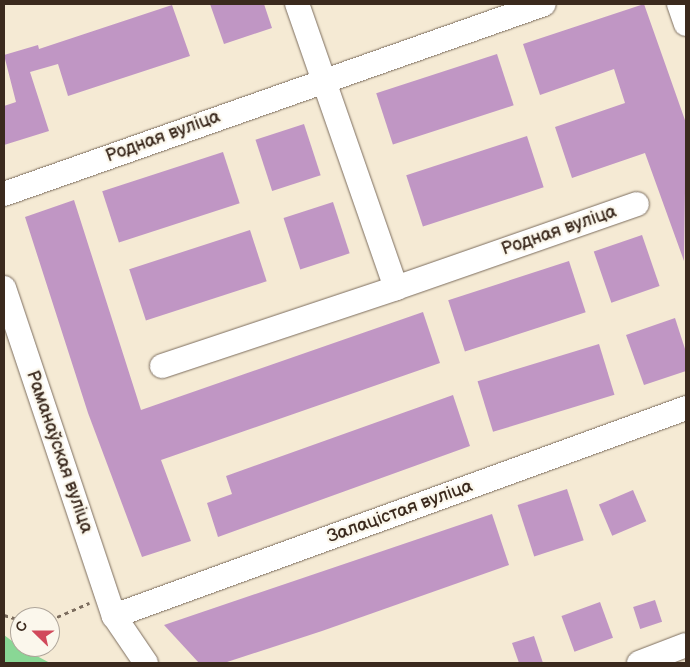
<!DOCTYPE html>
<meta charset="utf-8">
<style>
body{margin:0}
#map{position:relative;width:690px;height:667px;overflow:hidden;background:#f5ead4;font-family:"Balsamiq Sans",sans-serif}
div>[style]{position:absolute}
.green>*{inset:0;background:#89d795}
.building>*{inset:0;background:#c096c4;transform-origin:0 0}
.path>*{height:3px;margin-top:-1.5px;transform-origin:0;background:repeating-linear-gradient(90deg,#7c6d5e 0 4px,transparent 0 8px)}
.roads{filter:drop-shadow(0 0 1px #7c6d5e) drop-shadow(0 0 1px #7c6d5e)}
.minor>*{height:24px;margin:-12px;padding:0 12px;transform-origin:12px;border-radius:12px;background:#fff}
span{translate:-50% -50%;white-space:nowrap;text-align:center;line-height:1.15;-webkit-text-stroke:4.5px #fbf7ec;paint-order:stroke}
.street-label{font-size:18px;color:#3b2a1e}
.frame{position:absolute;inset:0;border:5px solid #3b2a1e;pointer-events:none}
.north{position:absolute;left:10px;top:607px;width:50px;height:50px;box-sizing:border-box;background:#fbf7ec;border:1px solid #aea59a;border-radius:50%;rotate:292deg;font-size:14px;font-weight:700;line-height:20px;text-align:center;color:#3b2a1e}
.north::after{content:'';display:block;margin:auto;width:18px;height:22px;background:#d1495b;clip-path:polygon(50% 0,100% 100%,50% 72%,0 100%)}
</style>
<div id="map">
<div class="green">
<div style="clip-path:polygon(4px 635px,20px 647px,50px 663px,4px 663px)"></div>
</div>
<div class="building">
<div style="clip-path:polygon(210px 4px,264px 4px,272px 28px,224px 44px)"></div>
<div style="clip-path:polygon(644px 4px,686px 123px,684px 261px,645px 153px,572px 178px,555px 127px,625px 103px,614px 69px,540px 95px,523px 44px)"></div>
<div style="clip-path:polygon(172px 5px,190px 56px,68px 96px,58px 64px,30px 72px,49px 131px,4px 145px,4px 106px,16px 102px,4px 55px,38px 45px,39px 49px)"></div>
<div style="left:497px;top:54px;width:54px;height:127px;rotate:72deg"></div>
<div style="left:304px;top:124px;width:54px;height:51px;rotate:72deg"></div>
<div style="left:527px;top:136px;width:54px;height:127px;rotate:72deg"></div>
<div style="left:223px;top:152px;width:54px;height:127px;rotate:72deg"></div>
<div style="clip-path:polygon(74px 200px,141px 410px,423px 312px,440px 363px,161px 460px,191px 541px,142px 557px,88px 413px,25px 217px)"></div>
<div style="left:333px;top:202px;width:54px;height:52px;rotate:72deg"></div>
<div style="left:250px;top:230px;width:54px;height:127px;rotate:72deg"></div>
<div style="left:642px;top:235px;width:54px;height:51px;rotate:71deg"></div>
<div style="left:569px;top:261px;width:54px;height:127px;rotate:72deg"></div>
<div style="clip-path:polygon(675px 318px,686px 352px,686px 371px,644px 385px,626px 335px)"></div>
<div style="left:599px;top:344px;width:53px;height:127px;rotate:73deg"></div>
<div style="clip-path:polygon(453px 395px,470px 446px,218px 537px,207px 503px,232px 494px,226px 476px)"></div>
<div style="left:567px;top:489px;width:54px;height:52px;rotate:72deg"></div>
<div style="left:633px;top:490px;width:34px;height:37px;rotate:67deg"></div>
<div style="clip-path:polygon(492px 514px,509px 565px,322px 631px,224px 663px,199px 663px,164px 625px)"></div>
<div style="left:655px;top:600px;width:23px;height:23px;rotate:72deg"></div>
<div style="left:600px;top:602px;width:38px;height:41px;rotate:70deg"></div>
<div style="clip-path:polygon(534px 636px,543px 663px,519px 663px,512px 643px)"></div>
</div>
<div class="path">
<div style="left:4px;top:615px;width:17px;rotate:17deg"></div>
<div style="left:50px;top:620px;width:43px;rotate:-23.6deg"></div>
</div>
<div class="roads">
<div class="minor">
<div style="left:679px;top:4px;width:21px;rotate:71deg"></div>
<div style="left:4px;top:194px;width:572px;rotate:-19.38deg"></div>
<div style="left:4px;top:288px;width:346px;rotate:71.5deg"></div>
<div style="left:114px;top:616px;width:57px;rotate:55.8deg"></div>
<div style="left:396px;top:288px;width:255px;rotate:-19.2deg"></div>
<div style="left:162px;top:366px;width:247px;rotate:-18.4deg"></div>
<div style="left:396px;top:288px;width:301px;rotate:-109.2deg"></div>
<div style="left:114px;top:616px;width:609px;rotate:-19.98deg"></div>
<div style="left:639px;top:663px;width:50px;rotate:-21deg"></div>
</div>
</div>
<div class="street-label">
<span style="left:163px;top:137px;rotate:-20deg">Родная вуліца</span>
<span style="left:559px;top:231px;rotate:-19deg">Родная вуліца</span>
<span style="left:59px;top:452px;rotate:71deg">Раманаўская вуліца</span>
<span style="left:400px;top:512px;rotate:-20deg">Залацістая вуліца</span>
</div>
<div class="frame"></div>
<div class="north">С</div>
</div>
